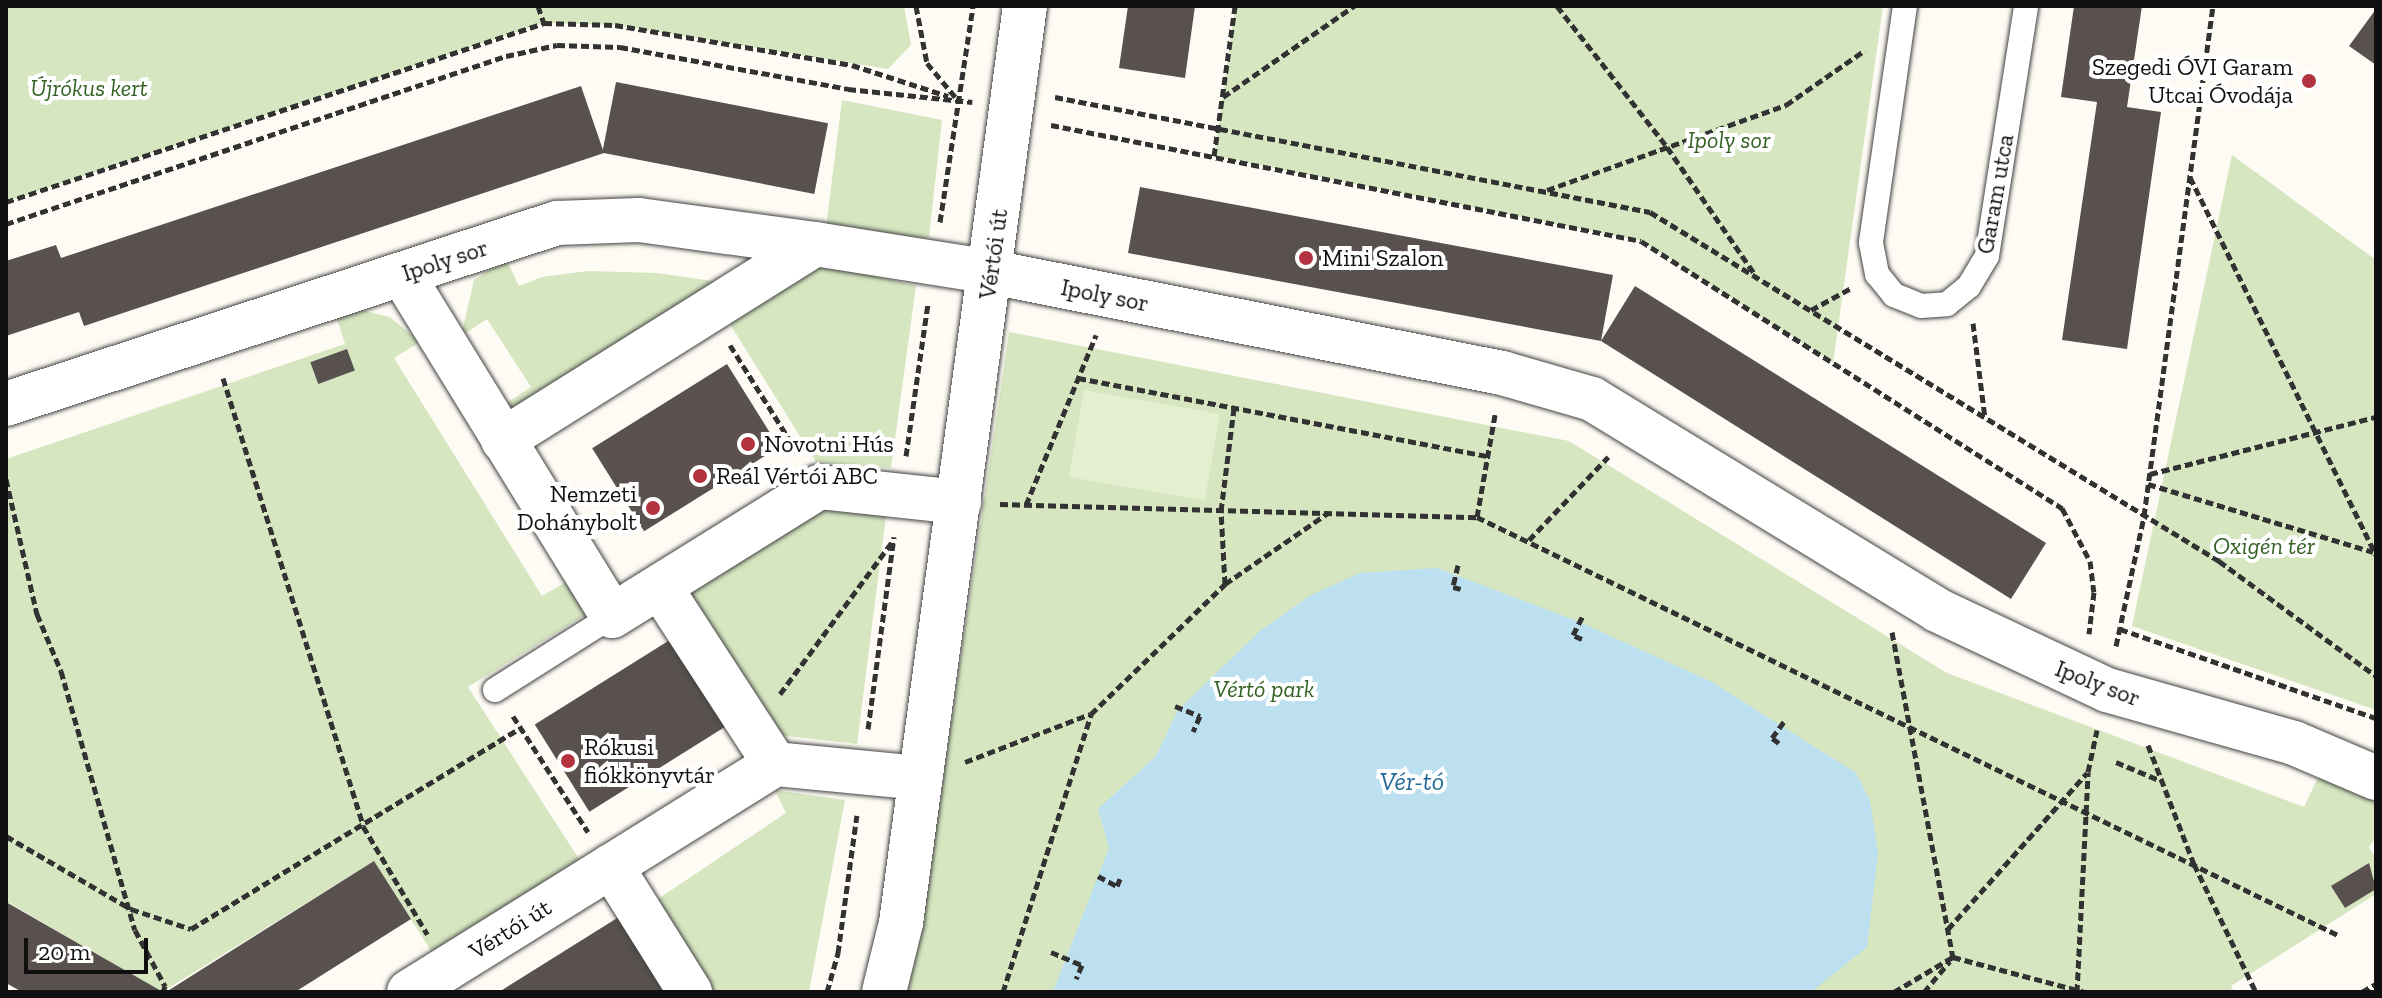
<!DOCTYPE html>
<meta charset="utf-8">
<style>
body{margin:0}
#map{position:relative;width:2382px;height:998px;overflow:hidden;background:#fefbf4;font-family:"Zilla Slab",serif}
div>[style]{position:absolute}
.green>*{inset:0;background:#d5e6c0}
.pitch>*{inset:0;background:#e5eed1;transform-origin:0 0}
.water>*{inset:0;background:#bde0f1}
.building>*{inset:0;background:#58514d;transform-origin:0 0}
.path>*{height:5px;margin-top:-2.5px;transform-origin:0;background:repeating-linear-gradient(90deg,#323232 0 8px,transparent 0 12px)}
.roads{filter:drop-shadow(0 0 2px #434343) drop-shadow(0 0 2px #434343)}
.service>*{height:24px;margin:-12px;padding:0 12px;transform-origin:12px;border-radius:12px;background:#fff}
.minor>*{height:44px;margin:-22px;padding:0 22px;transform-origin:22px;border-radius:22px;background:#fff}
.tertiary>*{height:44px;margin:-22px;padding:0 22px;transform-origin:22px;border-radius:22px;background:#fff}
.dots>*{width:22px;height:22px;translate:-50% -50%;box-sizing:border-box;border:4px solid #fff;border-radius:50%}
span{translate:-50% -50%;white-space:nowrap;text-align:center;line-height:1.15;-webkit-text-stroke:8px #fff;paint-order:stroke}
.poi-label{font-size:24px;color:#101010}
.right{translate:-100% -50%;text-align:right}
.left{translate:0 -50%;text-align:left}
.park-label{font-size:24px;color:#356226;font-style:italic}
.street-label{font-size:24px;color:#101010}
.water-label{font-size:26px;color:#246a97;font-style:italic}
.frame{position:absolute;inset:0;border:8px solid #101010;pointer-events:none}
.scale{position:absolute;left:24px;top:938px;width:124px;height:36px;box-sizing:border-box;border:4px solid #101010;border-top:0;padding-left:10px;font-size:24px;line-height:28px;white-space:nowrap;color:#101010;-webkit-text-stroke:6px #fff;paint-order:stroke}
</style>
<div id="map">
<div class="green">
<div style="clip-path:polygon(6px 6px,904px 6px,911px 45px,888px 69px,615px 25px,544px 23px,6px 202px)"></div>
<div style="clip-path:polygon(1235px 6px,1883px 6px,1833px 363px,1641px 241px,1214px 156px)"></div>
<div style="clip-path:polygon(842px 100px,942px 120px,929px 237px,912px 242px,826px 227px)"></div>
<div style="clip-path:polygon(2232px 155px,2376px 260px,2376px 710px,2132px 626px)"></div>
<div style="clip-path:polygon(506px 259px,519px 286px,542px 277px,588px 271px,657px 273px,726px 283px,519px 411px,505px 404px,531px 387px,487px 319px,461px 336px,474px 280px)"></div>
<div style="clip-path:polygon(813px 261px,916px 286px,891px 468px,816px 462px,728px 321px)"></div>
<div style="clip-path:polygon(361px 310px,390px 317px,420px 342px,394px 358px,542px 596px,568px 581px,588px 613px,468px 687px,579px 859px,433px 954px,374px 861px,162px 992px,6px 901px,6px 459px,345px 344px,335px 313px)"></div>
<div style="clip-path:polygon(1009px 332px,1569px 441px,1947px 673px,2304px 807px,2319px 775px,2376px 800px,2376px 837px,2369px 847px,2376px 859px,2376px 894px,2231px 986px,2234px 992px,906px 992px,922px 920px)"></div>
<div style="clip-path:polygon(830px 502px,887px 508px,857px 744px,778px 735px,690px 593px)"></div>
<div style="clip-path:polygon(775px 790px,845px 800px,809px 992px,714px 992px,655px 901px,786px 813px)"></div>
</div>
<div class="pitch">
<div style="left:1084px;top:390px;width:138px;height:88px;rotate:10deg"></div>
</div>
<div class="water">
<div style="clip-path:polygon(1437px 568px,1577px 621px,1712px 682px,1856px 773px,1870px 801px,1878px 854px,1867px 947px,1811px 992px,1053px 992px,1109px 848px,1098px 809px,1156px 756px,1178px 710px,1261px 630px,1311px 595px,1360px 573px)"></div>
</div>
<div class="building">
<div style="clip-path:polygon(1128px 6px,1195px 6px,1185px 78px,1119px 68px)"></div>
<div style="clip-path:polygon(2074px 6px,2142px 6px,2127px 107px,2161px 112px,2127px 349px,2062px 340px,2097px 102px,2061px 97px)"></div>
<div style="clip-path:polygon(2376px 9px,2376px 65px,2349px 46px)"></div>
<div style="left:616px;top:82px;width:216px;height:72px;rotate:11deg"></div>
<div style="clip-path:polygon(581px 86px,604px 153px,84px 326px,79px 312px,6px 336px,6px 261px,56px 245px,61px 258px)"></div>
<div style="clip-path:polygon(1140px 187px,1613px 275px,1601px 341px,1635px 286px,2046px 543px,2011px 599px,1601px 341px,1128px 253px)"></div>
<div style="left:347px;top:349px;width:23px;height:39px;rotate:70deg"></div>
<div style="left:727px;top:364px;width:98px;height:159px;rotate:58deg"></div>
<div style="left:673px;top:638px;width:103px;height:163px;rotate:58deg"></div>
<div style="clip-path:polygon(374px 861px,411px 919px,295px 992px,166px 992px)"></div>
<div style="clip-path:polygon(2369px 863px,2376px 889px,2345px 908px,2331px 886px)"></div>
<div style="clip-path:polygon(6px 902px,163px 992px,22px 992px,6px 983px)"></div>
<div style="clip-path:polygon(622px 915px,671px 992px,499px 992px)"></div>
</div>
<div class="path">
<div style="left:538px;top:6px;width:18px;rotate:71deg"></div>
<div style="left:916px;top:6px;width:58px;rotate:79.1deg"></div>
<div style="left:927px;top:63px;width:47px;rotate:50.2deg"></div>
<div style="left:1557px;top:6px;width:179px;rotate:52deg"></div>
<div style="left:1667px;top:147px;width:153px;rotate:55.4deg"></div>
<div style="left:1055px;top:97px;width:606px;rotate:10.94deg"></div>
<div style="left:1650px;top:212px;width:668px;rotate:31.52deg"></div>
<div style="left:2219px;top:561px;width:195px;rotate:36.2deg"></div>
<div style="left:1223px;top:97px;width:160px;rotate:-34.8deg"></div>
<div style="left:1051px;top:125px;width:601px;rotate:11.12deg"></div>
<div style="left:1641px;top:241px;width:499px;rotate:32.4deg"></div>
<div style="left:2062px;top:508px;width:60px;rotate:62.2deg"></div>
<div style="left:2090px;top:561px;width:31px;rotate:83deg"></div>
<div style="left:2094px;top:592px;width:42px;rotate:96.8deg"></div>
<div style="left:1214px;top:156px;width:151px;rotate:-82deg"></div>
<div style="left:2190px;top:177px;width:421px;rotate:63.8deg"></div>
<div style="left:1547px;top:190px;width:254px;rotate:-19.6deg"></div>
<div style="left:1786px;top:105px;width:96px;rotate:-34.8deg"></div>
<div style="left:6px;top:202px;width:567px;rotate:-18.4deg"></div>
<div style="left:544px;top:23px;width:71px;rotate:1.6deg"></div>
<div style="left:615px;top:25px;width:240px;rotate:9.6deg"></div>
<div style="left:852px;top:65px;width:101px;rotate:17.9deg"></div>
<div style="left:940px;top:222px;width:219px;rotate:-81.3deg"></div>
<div style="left:6px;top:224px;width:527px;rotate:-18.57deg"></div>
<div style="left:506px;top:56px;width:52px;rotate:-12.2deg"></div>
<div style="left:557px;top:45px;width:63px;rotate:1.8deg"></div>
<div style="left:620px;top:47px;width:232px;rotate:10.4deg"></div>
<div style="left:848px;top:89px;width:125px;rotate:6deg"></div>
<div style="left:1811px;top:310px;width:46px;rotate:-28.8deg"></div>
<div style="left:1973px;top:323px;width:96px;rotate:82.8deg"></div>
<div style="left:730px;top:345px;width:126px;rotate:57.9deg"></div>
<div style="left:223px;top:378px;width:469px;rotate:72.6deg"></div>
<div style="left:363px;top:826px;width:126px;rotate:59.3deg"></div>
<div style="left:1078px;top:378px;width:417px;rotate:10.8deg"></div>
<div style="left:906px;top:456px;width:154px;rotate:-81.8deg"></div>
<div style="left:2150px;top:474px;width:233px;rotate:-14.2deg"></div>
<div style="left:6px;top:479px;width:139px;rotate:77.1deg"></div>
<div style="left:37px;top:614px;width:62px;rotate:67.2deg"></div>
<div style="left:61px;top:671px;width:269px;rotate:74.1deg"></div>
<div style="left:135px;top:930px;width:64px;rotate:61.8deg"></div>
<div style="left:165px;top:986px;width:6px;rotate:108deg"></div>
<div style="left:2148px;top:484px;width:235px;rotate:16.8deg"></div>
<div style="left:1000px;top:504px;width:477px;rotate:1.6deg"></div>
<div style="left:1477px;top:517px;width:957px;rotate:25.9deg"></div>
<div style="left:1026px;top:505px;width:184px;rotate:-67.6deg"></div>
<div style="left:1477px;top:517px;width:104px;rotate:-80deg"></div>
<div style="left:1529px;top:540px;width:115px;rotate:-46.4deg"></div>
<div style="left:1458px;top:565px;width:23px;rotate:103deg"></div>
<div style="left:1453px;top:587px;width:8px;rotate:14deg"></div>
<div style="left:1225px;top:584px;width:73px;rotate:-93.1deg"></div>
<div style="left:1221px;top:511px;width:104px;rotate:-82.8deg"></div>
<div style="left:2120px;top:629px;width:271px;rotate:19.2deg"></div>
<div style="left:1892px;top:632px;width:331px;rotate:79.4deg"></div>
<div style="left:1953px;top:957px;width:137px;rotate:14.9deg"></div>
<div style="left:1582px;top:639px;width:10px;rotate:-156deg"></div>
<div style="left:1573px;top:635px;width:22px;rotate:-63deg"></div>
<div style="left:2116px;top:646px;width:133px;rotate:-77.8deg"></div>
<div style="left:2144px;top:516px;width:515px;rotate:-82.3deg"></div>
<div style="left:780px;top:694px;width:190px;rotate:-53.6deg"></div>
<div style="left:1175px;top:706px;width:27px;rotate:22deg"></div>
<div style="left:1200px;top:716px;width:17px;rotate:114deg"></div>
<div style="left:513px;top:716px;width:138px;rotate:57.1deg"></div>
<div style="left:868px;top:729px;width:194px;rotate:-82.3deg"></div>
<div style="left:1779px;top:743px;width:9px;rotate:-144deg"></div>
<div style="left:1772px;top:738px;width:22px;rotate:-54deg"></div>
<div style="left:2148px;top:745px;width:128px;rotate:68.9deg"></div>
<div style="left:2194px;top:864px;width:142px;rotate:64.2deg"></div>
<div style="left:965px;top:762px;width:134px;rotate:-21deg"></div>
<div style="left:2116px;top:762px;width:47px;rotate:22.7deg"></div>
<div style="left:6px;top:836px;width:145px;rotate:30.3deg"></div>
<div style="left:131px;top:909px;width:63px;rotate:18.4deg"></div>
<div style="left:191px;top:929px;width:386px;rotate:-31.4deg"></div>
<div style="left:1098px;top:876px;width:21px;rotate:28deg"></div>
<div style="left:1117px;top:886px;width:8px;rotate:-67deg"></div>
<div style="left:1948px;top:929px;width:209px;rotate:-48.3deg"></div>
<div style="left:1051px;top:952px;width:34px;rotate:23deg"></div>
<div style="left:1082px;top:965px;width:15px;rotate:113deg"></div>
<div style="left:827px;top:992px;width:41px;rotate:-74.2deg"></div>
<div style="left:838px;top:953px;width:139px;rotate:-82.2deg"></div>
<div style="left:1003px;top:992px;width:292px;rotate:-72.4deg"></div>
<div style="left:1091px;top:714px;width:187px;rotate:-44.1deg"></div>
<div style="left:1225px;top:584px;width:125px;rotate:-34.6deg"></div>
<div style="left:1894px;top:992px;width:69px;rotate:-30.7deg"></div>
<div style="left:1924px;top:992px;width:40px;rotate:-50deg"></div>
<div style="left:2077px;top:992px;width:220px;rotate:-87.1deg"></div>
<div style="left:2088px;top:772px;width:43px;rotate:-77.9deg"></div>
<div style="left:2362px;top:992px;width:16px;rotate:-30deg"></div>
</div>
<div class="roads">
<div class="service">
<div style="left:1905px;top:6px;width:239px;rotate:98.2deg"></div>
<div style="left:1871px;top:243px;width:32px;rotate:79deg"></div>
<div style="left:1877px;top:274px;width:27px;rotate:51deg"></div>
<div style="left:1894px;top:295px;width:29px;rotate:22deg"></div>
<div style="left:1921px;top:306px;width:26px;rotate:-4deg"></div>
<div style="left:1947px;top:304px;width:28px;rotate:-39deg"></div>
<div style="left:1969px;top:286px;width:35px;rotate:-59deg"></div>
<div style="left:1987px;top:256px;width:253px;rotate:-81.1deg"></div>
<div style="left:495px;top:690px;width:138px;rotate:-32.3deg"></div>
</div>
<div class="minor">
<div style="left:402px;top:274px;width:401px;rotate:58.4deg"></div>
<div style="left:612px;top:616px;width:244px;rotate:-31.9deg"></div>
<div style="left:819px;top:487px;width:141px;rotate:6.1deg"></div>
<div style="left:6px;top:404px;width:580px;rotate:-18.19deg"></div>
<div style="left:557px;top:223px;width:82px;rotate:-2.1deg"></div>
<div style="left:639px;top:220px;width:178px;rotate:7.8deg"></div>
<div style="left:815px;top:244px;width:178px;rotate:9deg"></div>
<div style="left:991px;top:272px;width:521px;rotate:11.18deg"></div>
<div style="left:1502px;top:373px;width:94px;rotate:16.1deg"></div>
<div style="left:1592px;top:399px;width:404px;rotate:31.4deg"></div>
<div style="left:1937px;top:610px;width:188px;rotate:25.2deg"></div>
<div style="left:2107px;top:690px;width:194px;rotate:15.8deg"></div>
<div style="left:2294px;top:743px;width:89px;rotate:23.1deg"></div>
<div style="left:503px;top:440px;width:368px;rotate:-32.1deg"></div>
<div style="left:660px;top:587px;width:211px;rotate:57deg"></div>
<div style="left:611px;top:866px;width:149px;rotate:57.9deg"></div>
<div style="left:409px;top:992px;width:431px;rotate:-31.9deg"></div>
<div style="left:775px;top:764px;width:146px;rotate:5.5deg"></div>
</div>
<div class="tertiary">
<div style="left:884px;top:992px;width:71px;rotate:-76.2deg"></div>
<div style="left:901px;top:923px;width:925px;rotate:-82.3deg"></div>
</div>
</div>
<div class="dots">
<div style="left:2309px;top:81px;background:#b33440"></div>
<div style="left:1306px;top:258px;background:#b33440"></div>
<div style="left:748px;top:444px;background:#b33440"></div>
<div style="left:700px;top:476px;background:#b33440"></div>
<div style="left:653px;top:508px;background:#b33440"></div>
<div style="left:568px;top:761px;background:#b33440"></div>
</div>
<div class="poi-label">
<span class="right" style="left:2293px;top:81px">Szegedi ÓVI Garam<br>Utcai Óvodája</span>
<span class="left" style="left:1322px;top:258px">Mini Szalon</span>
<span class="left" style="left:764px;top:444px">Novotni Hús</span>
<span class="left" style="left:716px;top:476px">Reál Vértói ABC</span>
<span class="right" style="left:637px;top:508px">Nemzeti<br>Dohánybolt</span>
<span class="left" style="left:584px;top:761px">Rókusi<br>fiókkönyvtár</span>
</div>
<div class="park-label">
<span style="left:89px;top:88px">Újrókus kert</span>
<span style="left:1729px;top:140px">Ipoly sor</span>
<span style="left:2264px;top:546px">Oxigén tér</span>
<span style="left:1264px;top:689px">Vértó park</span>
</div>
<div class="street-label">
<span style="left:1995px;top:194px;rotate:-80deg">Garam utca</span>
<span style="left:993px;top:254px;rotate:-82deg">Vértói út</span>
<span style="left:445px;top:260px;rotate:-18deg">Ipoly sor</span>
<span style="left:1105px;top:295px;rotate:11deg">Ipoly sor</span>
<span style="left:2098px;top:683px;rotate:21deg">Ipoly sor</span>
<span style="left:510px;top:929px;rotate:-32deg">Vértói út</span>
</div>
<div class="water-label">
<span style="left:1412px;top:782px">Vér-tó</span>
</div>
<div class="frame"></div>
<div class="scale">20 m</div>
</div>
